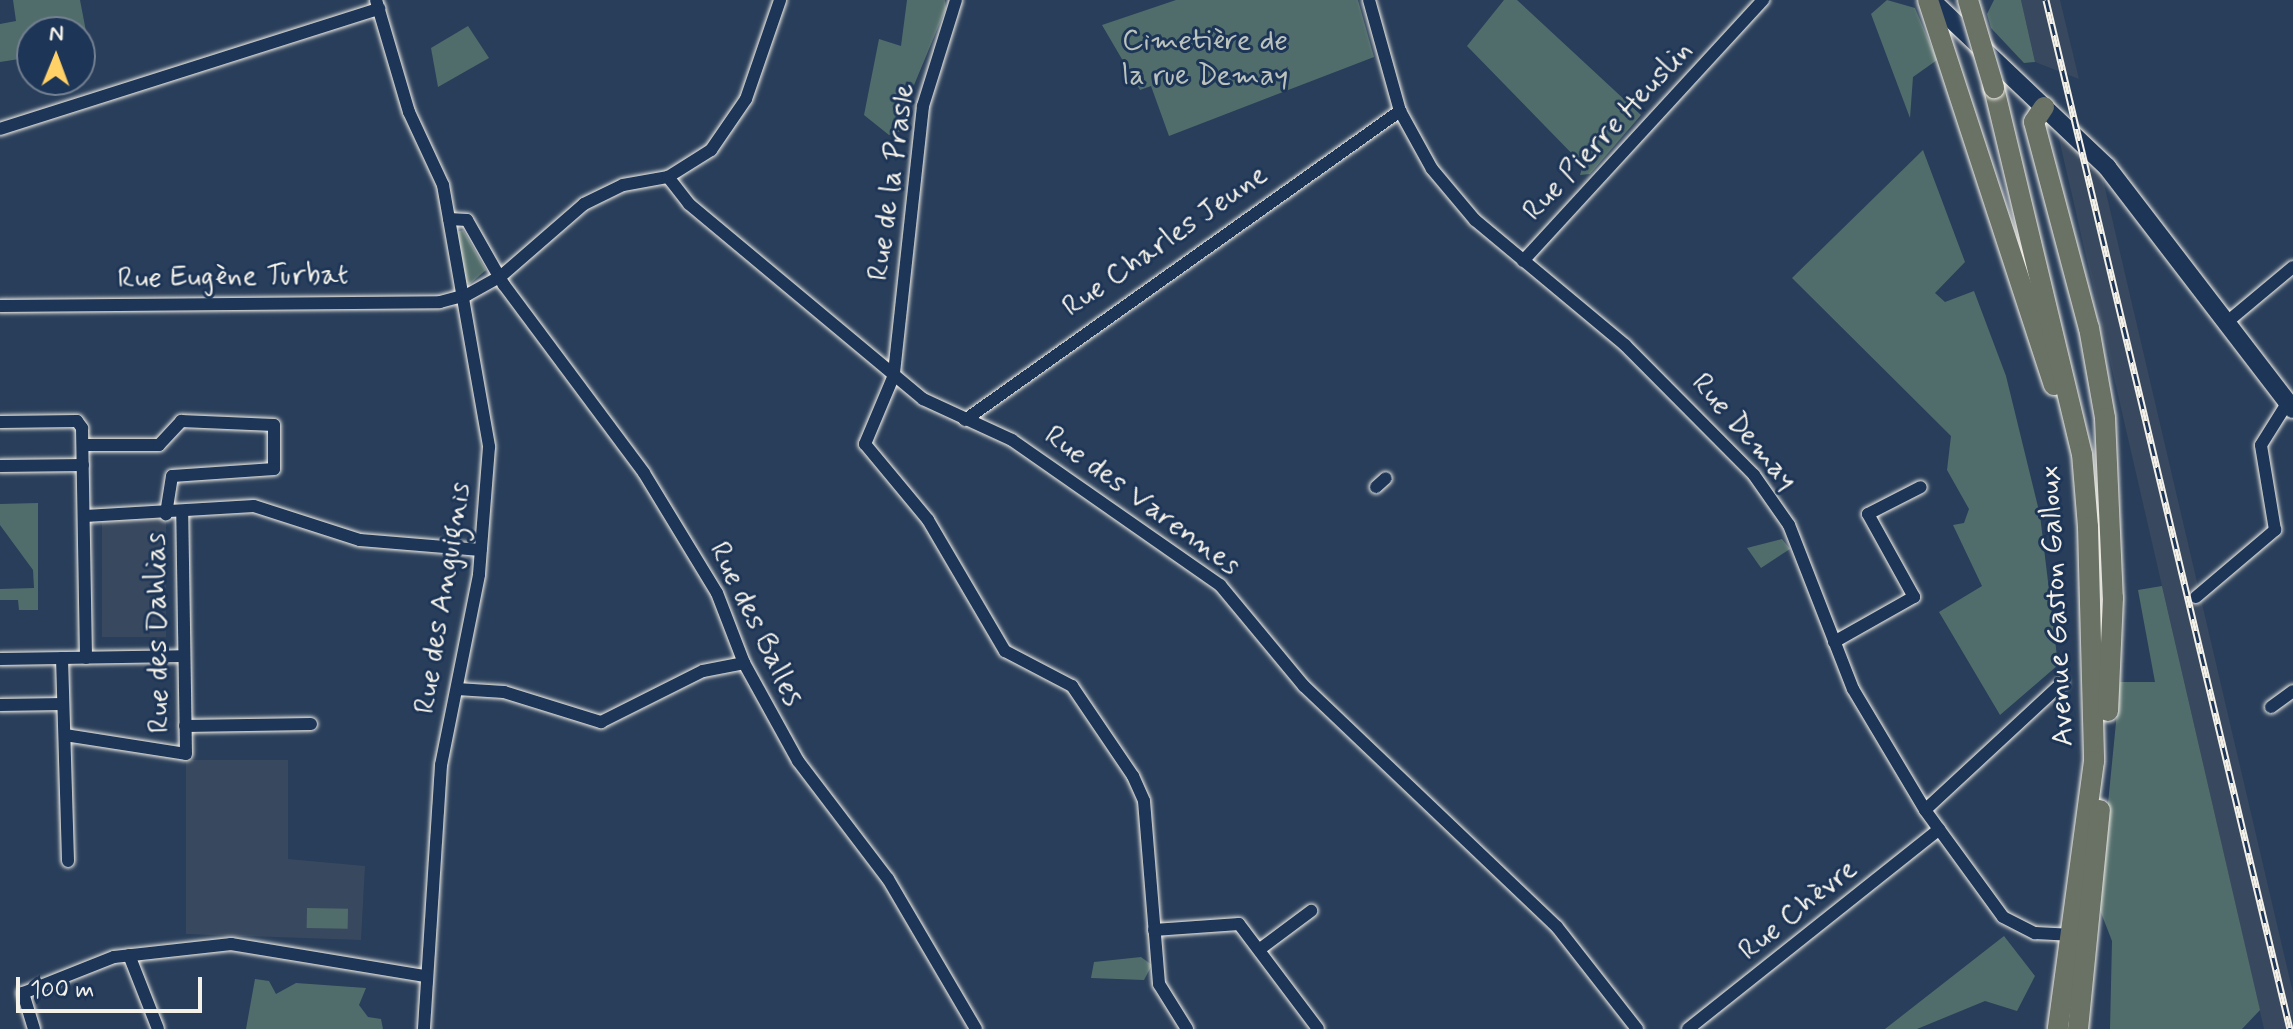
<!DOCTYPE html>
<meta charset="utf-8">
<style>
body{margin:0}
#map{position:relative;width:2293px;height:1029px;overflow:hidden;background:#293e5a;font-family:Mynerve,sans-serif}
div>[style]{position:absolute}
.built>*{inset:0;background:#38485e;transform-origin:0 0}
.green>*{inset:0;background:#516d6b;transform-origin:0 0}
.roads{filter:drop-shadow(0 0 2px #f4f1e8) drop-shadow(0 0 2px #f4f1e8)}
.minor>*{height:12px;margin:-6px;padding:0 6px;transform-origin:6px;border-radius:6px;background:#1d3557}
.secondary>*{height:18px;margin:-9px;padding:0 9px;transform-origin:9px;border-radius:9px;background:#1d3557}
.primary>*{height:20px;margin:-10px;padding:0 10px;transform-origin:10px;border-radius:10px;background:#6a7165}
.rail>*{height:7px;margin-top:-3.5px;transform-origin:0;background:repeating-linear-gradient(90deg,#1d3557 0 12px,#f4f1e8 0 24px);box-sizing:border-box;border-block:2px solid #f4f1e8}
.bridges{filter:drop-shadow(0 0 2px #f4f1e8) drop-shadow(0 0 2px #f4f1e8)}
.primary-bridge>*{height:20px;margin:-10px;padding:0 10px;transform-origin:10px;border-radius:10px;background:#6a7165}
span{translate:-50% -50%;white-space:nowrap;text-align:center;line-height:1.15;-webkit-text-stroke:6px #1d3557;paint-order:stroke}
.park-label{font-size:30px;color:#bbc3bc}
.street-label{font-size:30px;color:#f4f1e8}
.north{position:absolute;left:16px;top:16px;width:80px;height:80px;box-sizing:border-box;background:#1d3557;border:2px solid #738091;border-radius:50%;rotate:1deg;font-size:22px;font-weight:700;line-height:32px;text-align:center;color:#f4f1e8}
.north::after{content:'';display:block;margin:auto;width:28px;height:36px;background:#ffd166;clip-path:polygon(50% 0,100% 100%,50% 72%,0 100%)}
.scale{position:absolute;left:16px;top:977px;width:186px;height:36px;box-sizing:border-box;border:4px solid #f4f1e8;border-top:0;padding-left:10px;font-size:24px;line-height:28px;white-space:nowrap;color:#f4f1e8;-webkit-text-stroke:6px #1d3557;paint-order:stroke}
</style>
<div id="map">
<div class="built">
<div style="clip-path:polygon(2021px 0,2060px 0,2079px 79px,2035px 62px)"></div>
<div style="clip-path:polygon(2057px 130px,2101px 171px,2293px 993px,2293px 1029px,2264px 1029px)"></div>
<div style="left:166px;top:519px;width:118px;height:64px;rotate:90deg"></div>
<div style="clip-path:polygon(186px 760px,288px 760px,288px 859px,365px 866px,361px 940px,186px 934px)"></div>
</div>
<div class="green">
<div style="clip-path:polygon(13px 0,80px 0,89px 47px,80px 49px,80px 32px,32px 32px,32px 57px,0 62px,0 24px,16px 21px)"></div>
<div style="clip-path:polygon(907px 0,945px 0,946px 8px,912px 90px,906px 129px,889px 135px,864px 115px,879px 39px,901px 46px)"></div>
<div style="clip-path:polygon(1176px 0,1358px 0,1374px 57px,1169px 136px,1151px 86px,1140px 90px,1102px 25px)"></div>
<div style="clip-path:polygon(1504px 0,1517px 0,1641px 115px,1590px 174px,1580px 175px,1583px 165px,1467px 46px)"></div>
<div style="clip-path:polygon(1887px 0,1915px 8px,1937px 60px,1913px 77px,1910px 118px,1871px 14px)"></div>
<div style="clip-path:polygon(1994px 0,2021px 0,2035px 62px,2024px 63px,1991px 28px,1987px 14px)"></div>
<div style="clip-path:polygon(468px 26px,489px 58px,438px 87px,431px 48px)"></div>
<div style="clip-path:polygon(1923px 150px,1965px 262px,1935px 293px,1945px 302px,1974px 291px,2006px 376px,2040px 515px,2058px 665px,2000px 715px,1939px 612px,1982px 586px,1953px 525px,1964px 523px,1969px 509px,1947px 470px,1951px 436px,1792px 278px)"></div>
<div style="clip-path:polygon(463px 230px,486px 270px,470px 284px,463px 282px,456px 232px)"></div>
<div style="clip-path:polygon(38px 503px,38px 610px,19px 610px,18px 600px,0 600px,0 589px,34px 588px,33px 570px,0 525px,0 504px)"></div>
<div style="clip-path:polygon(1782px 539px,1790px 549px,1761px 568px,1747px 548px)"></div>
<div style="clip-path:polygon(2162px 586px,2260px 1010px,2242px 1029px,2110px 1029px,2112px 941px,2098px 905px,2120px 682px,2155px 682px,2138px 590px)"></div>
<div style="left:307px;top:908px;width:41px;height:20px;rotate:1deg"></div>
<div style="clip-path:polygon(2004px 936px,2035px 976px,2017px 1011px,1985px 1001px,1917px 1029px,1885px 1029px)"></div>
<div style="clip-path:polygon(1141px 957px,1152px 965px,1144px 980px,1091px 978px,1094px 962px)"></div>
<div style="clip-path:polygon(255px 979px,269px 981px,276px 994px,296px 983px,366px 988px,359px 1005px,368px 1017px,381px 1019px,383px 1029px,246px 1029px)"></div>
</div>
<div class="roads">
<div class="minor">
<div style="left:376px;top:0;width:117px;rotate:73.6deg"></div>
<div style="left:409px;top:112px;width:81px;rotate:65deg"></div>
<div style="left:443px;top:185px;width:266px;rotate:80deg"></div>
<div style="left:489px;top:447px;width:128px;rotate:94.5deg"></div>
<div style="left:479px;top:575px;width:194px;rotate:101.3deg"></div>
<div style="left:441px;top:765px;width:265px;rotate:93.7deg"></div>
<div style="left:956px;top:0;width:111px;rotate:107.3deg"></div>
<div style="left:923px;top:106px;width:271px;rotate:96.2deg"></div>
<div style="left:894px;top:375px;width:75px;rotate:112.8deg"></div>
<div style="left:865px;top:444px;width:99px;rotate:50.3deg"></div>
<div style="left:928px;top:520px;width:152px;rotate:59.6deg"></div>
<div style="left:1005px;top:651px;width:76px;rotate:27.6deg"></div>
<div style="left:1072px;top:686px;width:109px;rotate:55.9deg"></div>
<div style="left:1133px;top:776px;width:27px;rotate:66deg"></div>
<div style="left:1144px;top:801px;width:184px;rotate:85.3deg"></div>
<div style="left:1159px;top:984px;width:53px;rotate:58.1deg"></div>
<div style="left:1369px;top:0;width:115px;rotate:74.4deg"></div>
<div style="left:1400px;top:111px;width:66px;rotate:61.1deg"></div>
<div style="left:1432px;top:169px;width:67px;rotate:49.9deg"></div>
<div style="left:1475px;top:220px;width:195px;rotate:39.8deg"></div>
<div style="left:1625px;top:345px;width:183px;rotate:45.2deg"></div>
<div style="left:1754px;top:475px;width:61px;rotate:55deg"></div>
<div style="left:1789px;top:525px;width:176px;rotate:68.7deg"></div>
<div style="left:1853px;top:689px;width:141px;rotate:59.2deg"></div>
<div style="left:1925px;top:810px;width:132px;rotate:53.9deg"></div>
<div style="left:2003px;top:917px;width:36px;rotate:27deg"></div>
<div style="left:2035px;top:933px;width:39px;rotate:3deg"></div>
<div style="left:0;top:129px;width:398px;rotate:-17.6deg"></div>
<div style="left:668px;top:177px;width:34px;rotate:52deg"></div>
<div style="left:689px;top:204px;width:305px;rotate:39.8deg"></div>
<div style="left:923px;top:399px;width:98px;rotate:24.7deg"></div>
<div style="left:1012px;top:440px;width:254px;rotate:34.9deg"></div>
<div style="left:1220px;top:585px;width:131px;rotate:50.3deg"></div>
<div style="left:1304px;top:686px;width:349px;rotate:43.6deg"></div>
<div style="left:1557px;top:927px;width:130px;rotate:51.9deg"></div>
<div style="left:449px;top:219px;width:18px;rotate:3deg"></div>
<div style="left:467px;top:220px;width:75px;rotate:60.4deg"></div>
<div style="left:504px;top:285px;width:234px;rotate:53.3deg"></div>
<div style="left:644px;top:473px;width:140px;rotate:58.7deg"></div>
<div style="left:717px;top:593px;width:75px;rotate:68.9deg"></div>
<div style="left:744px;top:663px;width:112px;rotate:61.1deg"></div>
<div style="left:798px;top:761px;width:148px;rotate:52.7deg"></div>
<div style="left:888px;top:879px;width:174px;rotate:59.6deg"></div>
<div style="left:1523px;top:261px;width:355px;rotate:-47.4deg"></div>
<div style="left:0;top:306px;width:440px;rotate:-0.5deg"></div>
<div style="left:440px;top:302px;width:28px;rotate:-15deg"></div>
<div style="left:467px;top:295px;width:38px;rotate:-29deg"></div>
<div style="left:500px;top:277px;width:111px;rotate:-41deg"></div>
<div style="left:584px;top:204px;width:43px;rotate:-26deg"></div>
<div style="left:623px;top:185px;width:46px;rotate:-10.1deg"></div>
<div style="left:668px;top:177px;width:51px;rotate:-32.1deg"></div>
<div style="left:711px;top:150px;width:62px;rotate:-55.5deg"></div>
<div style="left:746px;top:99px;width:105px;rotate:-71deg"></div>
<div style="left:2233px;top:317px;width:78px;rotate:-39.8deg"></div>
<div style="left:965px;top:420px;width:534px;rotate:-35.39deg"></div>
<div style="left:0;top:422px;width:77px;rotate:-0.7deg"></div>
<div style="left:77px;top:421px;width:9px;rotate:54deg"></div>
<div style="left:82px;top:428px;width:230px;rotate:89deg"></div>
<div style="left:83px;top:445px;width:76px"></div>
<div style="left:159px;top:445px;width:33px;rotate:-47deg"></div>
<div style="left:181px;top:421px;width:93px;rotate:2.5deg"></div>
<div style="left:274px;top:425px;width:44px;rotate:90deg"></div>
<div style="left:274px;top:469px;width:102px;rotate:176.1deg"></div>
<div style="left:172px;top:476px;width:39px;rotate:99deg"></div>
<div style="left:0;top:466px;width:83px;rotate:-0.7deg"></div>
<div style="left:1376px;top:487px;width:13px;rotate:-42deg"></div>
<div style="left:85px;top:516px;width:169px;rotate:-3.4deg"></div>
<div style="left:254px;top:506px;width:111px;rotate:17.8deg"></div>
<div style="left:360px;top:540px;width:121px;rotate:4.7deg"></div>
<div style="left:2196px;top:597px;width:104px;rotate:-40.3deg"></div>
<div style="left:2275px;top:530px;width:86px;rotate:-99.4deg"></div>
<div style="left:2261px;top:445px;width:51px;rotate:-57.9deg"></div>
<div style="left:1834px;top:642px;width:92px;rotate:-29.4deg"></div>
<div style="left:1914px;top:597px;width:95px;rotate:-119deg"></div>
<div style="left:1868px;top:514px;width:59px;rotate:-27deg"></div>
<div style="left:62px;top:658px;width:203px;rotate:88.3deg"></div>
<div style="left:0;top:659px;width:183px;rotate:-0.9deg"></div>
<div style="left:457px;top:689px;width:47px;rotate:3.7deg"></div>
<div style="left:504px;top:692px;width:102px;rotate:17.2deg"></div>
<div style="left:601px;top:722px;width:114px;rotate:-26.6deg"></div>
<div style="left:703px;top:671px;width:42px;rotate:-11deg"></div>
<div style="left:0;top:705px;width:63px;rotate:-0.9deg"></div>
<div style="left:2271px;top:707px;width:27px;rotate:-36deg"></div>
<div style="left:185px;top:726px;width:126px;rotate:-0.9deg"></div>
<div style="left:65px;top:735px;width:122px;rotate:8.9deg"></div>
<div style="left:186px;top:754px;width:242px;rotate:-90.9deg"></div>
<div style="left:1925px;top:810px;width:187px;rotate:-42.8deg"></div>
<div style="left:1154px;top:930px;width:85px;rotate:-4deg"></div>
<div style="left:1239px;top:924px;width:131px;rotate:53deg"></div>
<div style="left:1260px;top:949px;width:64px;rotate:-36.7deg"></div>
<div style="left:129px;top:955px;width:79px;rotate:68.6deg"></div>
<div style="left:34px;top:1029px;width:38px;rotate:-107deg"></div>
<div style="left:23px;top:993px;width:98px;rotate:-21.6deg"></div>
<div style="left:114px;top:957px;width:118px;rotate:-6.3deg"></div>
<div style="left:231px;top:944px;width:197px;rotate:9.4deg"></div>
<div style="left:1688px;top:1029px;width:321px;rotate:-38.5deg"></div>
</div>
<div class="secondary">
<div style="left:1931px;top:0;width:243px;rotate:43.5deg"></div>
<div style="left:2107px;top:167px;width:305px;rotate:52.5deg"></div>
</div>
<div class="primary">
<div style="left:1928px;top:0;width:405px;rotate:71.9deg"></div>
<div style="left:1994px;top:88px;width:376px;rotate:76.5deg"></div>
<div style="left:2082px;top:454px;width:73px;rotate:85.3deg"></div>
<div style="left:2088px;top:527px;width:234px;rotate:88.5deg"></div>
<div style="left:2094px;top:761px;width:270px;rotate:97.7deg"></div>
<div style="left:2044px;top:107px;width:18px;rotate:124deg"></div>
<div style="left:2034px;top:122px;width:213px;rotate:75.1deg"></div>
<div style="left:2089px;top:328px;width:91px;rotate:79.9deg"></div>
<div style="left:2105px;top:418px;width:180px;rotate:87.5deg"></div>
<div style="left:2113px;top:598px;width:113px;rotate:92.5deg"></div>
<div style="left:2078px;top:1029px;width:220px;rotate:-84.3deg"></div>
</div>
</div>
<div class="rail">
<div style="left:2046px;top:0;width:1058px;rotate:76.66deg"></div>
</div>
<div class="bridges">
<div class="primary-bridge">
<div style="left:1968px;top:0;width:92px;rotate:73.5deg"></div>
</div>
</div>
<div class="park-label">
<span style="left:1205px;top:58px">Cimetière de<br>la rue Demay</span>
</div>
<div class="street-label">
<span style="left:1608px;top:131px;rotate:-47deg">Rue Pierre Heuslin</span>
<span style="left:892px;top:182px;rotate:-82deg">Rue de la Prasle</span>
<span style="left:1165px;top:241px;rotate:-35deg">Rue Charles Jeune</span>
<span style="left:233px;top:277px;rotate:-1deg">Rue Eugène Turbat</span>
<span style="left:1744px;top:432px;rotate:49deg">Rue Demay</span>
<span style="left:1142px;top:501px;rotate:36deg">Rue des Varennes</span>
<span style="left:443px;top:598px;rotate:-81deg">Rue des Anguignis</span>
<span style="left:2057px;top:606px;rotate:-93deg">Avenue Gaston Galloux</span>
<span style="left:756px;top:624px;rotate:64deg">Rue des Balles</span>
<span style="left:158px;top:633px;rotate:-91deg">Rue des Dahlias</span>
<span style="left:1798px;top:910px;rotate:-39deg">Rue Chèvre</span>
</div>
<div class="north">N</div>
<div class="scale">100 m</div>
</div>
